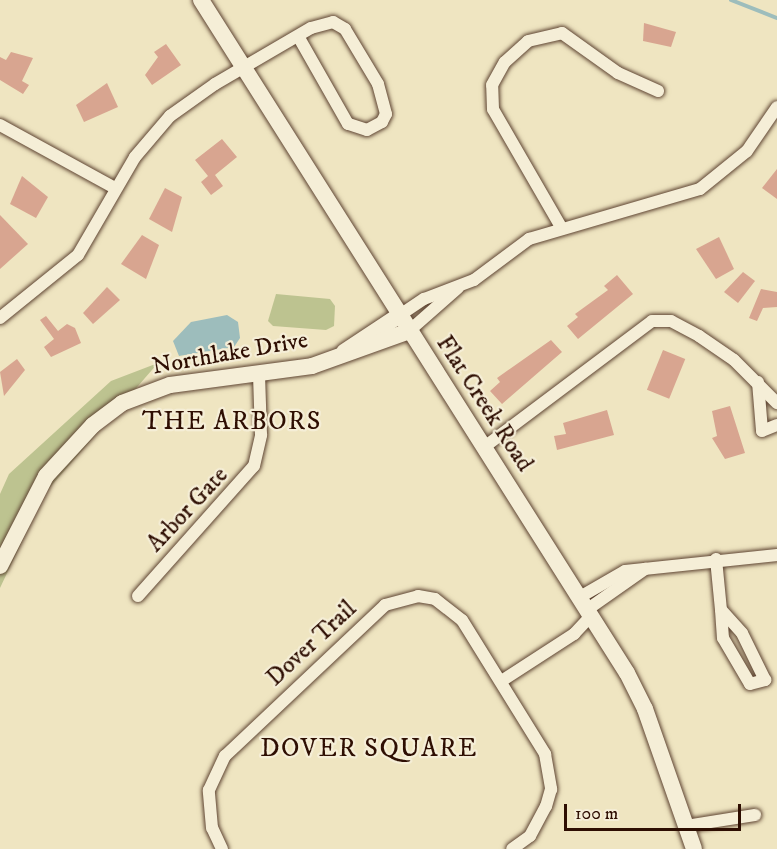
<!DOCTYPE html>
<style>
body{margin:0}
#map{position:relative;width:777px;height:849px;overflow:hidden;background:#efe5c1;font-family:"IM FELL DW Pica",serif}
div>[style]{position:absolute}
.green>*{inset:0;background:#bdc390}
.water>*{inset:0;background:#9dbdbc}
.stream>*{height:4px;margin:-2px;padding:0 2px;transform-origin:2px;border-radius:2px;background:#9dbdbc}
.building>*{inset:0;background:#d8a590;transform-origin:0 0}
.roads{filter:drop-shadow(0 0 2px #5e4432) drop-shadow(0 0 2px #5e4432)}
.street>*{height:12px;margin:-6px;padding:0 6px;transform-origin:6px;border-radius:6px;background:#f5eed7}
.secondary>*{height:16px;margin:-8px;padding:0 8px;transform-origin:8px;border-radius:8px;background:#f5eed7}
span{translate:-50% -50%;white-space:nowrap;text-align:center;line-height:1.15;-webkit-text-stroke:4.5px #f5eed7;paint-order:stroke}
.street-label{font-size:24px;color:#2e0e02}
.neighbourhood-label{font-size:26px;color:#2e0e02;letter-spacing:1.5px}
.scale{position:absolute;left:564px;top:804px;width:177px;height:27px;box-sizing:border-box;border:3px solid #2e0e02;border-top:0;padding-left:8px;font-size:18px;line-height:21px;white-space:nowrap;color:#2e0e02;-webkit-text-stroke:4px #f5eed7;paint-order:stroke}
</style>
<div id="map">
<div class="green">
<div style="clip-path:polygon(276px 294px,330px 299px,335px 306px,334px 326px,326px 330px,273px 326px,268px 321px)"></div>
<div style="clip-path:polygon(158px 363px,45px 493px,0 588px,0 494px,9px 474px,111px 381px)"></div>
</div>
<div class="water">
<div style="clip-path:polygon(227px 315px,238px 322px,240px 338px,234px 347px,179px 356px,173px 341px,191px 322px)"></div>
</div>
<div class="stream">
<div style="left:731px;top:0;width:49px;rotate:21.4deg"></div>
</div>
<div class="building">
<div style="clip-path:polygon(644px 23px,676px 32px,671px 47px,643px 41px)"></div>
<div style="clip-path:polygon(166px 44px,181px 65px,152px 85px,145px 75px,158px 57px,154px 52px)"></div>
<div style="clip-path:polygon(11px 52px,33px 58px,22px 81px,29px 85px,23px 94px,0 80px,0 57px,6px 60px)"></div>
<div style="clip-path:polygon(107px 83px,118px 107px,84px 122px,76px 105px)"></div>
<div style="clip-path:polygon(222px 139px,237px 157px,215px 175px,223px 186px,211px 195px,201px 182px,208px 176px,195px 160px)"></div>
<div style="clip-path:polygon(777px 169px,777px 199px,762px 188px)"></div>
<div style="clip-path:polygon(22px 176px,48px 197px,36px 218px,10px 204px)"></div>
<div style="clip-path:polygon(165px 188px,182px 197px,172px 232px,149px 219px)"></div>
<div style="clip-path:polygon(0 215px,28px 244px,0 269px)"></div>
<div style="clip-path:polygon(142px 235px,159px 245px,146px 279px,121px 264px)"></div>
<div style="clip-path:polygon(719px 237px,734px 269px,716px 279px,696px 249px)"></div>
<div style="clip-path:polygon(743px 272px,755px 281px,738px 303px,724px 292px)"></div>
<div style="clip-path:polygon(617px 275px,633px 294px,578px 339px,567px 326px,578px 317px,575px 314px,608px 290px,604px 286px)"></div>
<div style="clip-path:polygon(107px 287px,120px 300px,93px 324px,83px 313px)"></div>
<div style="clip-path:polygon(761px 289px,777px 292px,777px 307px,763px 308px,757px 321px,749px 318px)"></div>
<div style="clip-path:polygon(46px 316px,58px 331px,67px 324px,75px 328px,81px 343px,51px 357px,44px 347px,54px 339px,40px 320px)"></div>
<div style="clip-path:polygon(551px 340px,562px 352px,502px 404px,490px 391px,500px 382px,497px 378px)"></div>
<div style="left:663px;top:350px;width:24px;height:43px;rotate:22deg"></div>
<div style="clip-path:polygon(17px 359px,25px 370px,4px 396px,0 372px)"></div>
<div style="clip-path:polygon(730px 406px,745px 453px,725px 459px,712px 438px,717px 436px,712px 411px)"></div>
<div style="clip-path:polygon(607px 410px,614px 435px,557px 450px,554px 436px,566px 434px,563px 423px)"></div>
</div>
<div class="roads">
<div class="street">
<div style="left:0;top:125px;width:131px;rotate:28.7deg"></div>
<div style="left:561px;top:227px;width:136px;rotate:-120deg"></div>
<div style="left:493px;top:109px;width:24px;rotate:-92deg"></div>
<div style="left:492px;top:85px;width:26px;rotate:-61deg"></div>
<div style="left:505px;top:62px;width:31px;rotate:-42deg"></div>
<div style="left:528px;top:41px;width:35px;rotate:-13deg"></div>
<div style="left:562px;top:33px;width:69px;rotate:35.5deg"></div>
<div style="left:618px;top:73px;width:44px;rotate:24.2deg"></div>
<div style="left:400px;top:315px;width:29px;rotate:-34deg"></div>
<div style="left:424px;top:299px;width:53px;rotate:-20.8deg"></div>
<div style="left:474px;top:280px;width:69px;rotate:-36.7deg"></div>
<div style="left:529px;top:239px;width:178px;rotate:-16.3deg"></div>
<div style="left:700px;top:189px;width:60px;rotate:-39deg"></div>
<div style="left:747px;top:151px;width:53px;rotate:-55.7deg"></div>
<div style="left:0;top:318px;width:100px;rotate:-38.9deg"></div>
<div style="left:78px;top:255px;width:113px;rotate:-59.8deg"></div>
<div style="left:135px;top:157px;width:54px;rotate:-49.5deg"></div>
<div style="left:170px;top:116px;width:55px;rotate:-35.4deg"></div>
<div style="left:215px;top:84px;width:111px;rotate:-30.3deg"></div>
<div style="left:311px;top:28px;width:23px;rotate:-15deg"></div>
<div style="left:333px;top:22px;width:14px;rotate:30deg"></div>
<div style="left:345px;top:29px;width:64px;rotate:59deg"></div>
<div style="left:378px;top:84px;width:31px;rotate:75deg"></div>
<div style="left:386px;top:114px;width:9px;rotate:117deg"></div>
<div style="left:382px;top:122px;width:17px;rotate:152deg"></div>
<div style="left:367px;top:130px;width:20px;rotate:-162deg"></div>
<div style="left:348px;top:124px;width:101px;rotate:-119.6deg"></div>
<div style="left:409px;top:331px;width:65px;rotate:-41.3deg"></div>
<div style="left:758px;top:382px;width:49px;rotate:85.3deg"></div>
<div style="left:762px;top:431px;width:16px;rotate:-22deg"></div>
<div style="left:483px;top:448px;width:211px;rotate:-36.9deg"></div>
<div style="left:652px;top:321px;width:19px"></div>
<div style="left:671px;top:321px;width:32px;rotate:28deg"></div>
<div style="left:699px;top:336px;width:42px;rotate:34.4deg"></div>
<div style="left:734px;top:360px;width:61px;rotate:45deg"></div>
<div style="left:716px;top:559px;width:51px;rotate:84.4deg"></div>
<div style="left:721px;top:610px;width:28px;rotate:86deg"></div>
<div style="left:723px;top:638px;width:53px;rotate:59.6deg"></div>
<div style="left:750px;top:684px;width:16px;rotate:-15deg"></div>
<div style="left:765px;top:680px;width:52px;rotate:-116.1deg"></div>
<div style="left:742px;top:633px;width:31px;rotate:-132deg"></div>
<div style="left:138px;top:596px;width:174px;rotate:-48.3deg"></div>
<div style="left:254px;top:466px;width:32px;rotate:-77deg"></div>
<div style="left:261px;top:435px;width:60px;rotate:-91.9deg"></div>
<div style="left:580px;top:597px;width:52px;rotate:-30deg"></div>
<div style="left:625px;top:571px;width:153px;rotate:-6deg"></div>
<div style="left:588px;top:609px;width:70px;rotate:-35.1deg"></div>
<div style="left:503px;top:680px;width:85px;rotate:-32.9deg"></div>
<div style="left:574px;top:634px;width:26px;rotate:-47deg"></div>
<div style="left:686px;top:826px;width:70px;rotate:-9.1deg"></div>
<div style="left:222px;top:849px;width:23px;rotate:-115deg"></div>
<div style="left:212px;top:828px;width:38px;rotate:-95deg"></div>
<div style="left:209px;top:790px;width:38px;rotate:-65deg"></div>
<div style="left:225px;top:756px;width:220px;rotate:-43.3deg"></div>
<div style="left:385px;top:605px;width:34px;rotate:-15deg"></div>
<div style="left:418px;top:596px;width:17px;rotate:10deg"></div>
<div style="left:435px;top:599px;width:34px;rotate:38deg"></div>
<div style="left:462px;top:620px;width:158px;rotate:58.2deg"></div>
<div style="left:545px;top:754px;width:36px;rotate:80deg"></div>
<div style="left:551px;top:789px;width:18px;rotate:106deg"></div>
<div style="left:546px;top:806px;width:34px;rotate:118deg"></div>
<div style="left:530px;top:836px;width:22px;rotate:144deg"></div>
</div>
<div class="secondary">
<div style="left:201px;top:0;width:796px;rotate:57.67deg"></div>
<div style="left:627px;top:673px;width:40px;rotate:63.4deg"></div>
<div style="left:645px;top:709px;width:148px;rotate:70.7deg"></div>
<div style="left:344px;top:352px;width:67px;rotate:-33.5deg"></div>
<div style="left:0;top:566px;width:101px;rotate:-62.9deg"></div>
<div style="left:46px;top:476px;width:69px;rotate:-47.3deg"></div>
<div style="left:93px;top:425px;width:36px;rotate:-37deg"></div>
<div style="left:122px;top:403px;width:51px;rotate:-20.6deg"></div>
<div style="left:170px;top:385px;width:143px;rotate:-7.6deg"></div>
<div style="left:312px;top:366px;width:103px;rotate:-19.8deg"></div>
</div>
</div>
<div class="street-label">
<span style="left:230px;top:354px;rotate:-10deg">Northlake Drive</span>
<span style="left:484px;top:404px;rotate:57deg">Flat Creek Road</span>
<span style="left:188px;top:510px;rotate:-47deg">Arbor Gate</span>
<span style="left:312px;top:644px;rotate:-43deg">Dover Trail</span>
</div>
<div class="neighbourhood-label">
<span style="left:232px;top:422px">THE ARBORS</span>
<span style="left:369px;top:749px">DOVER SQUARE</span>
</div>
<div class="scale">100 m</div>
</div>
